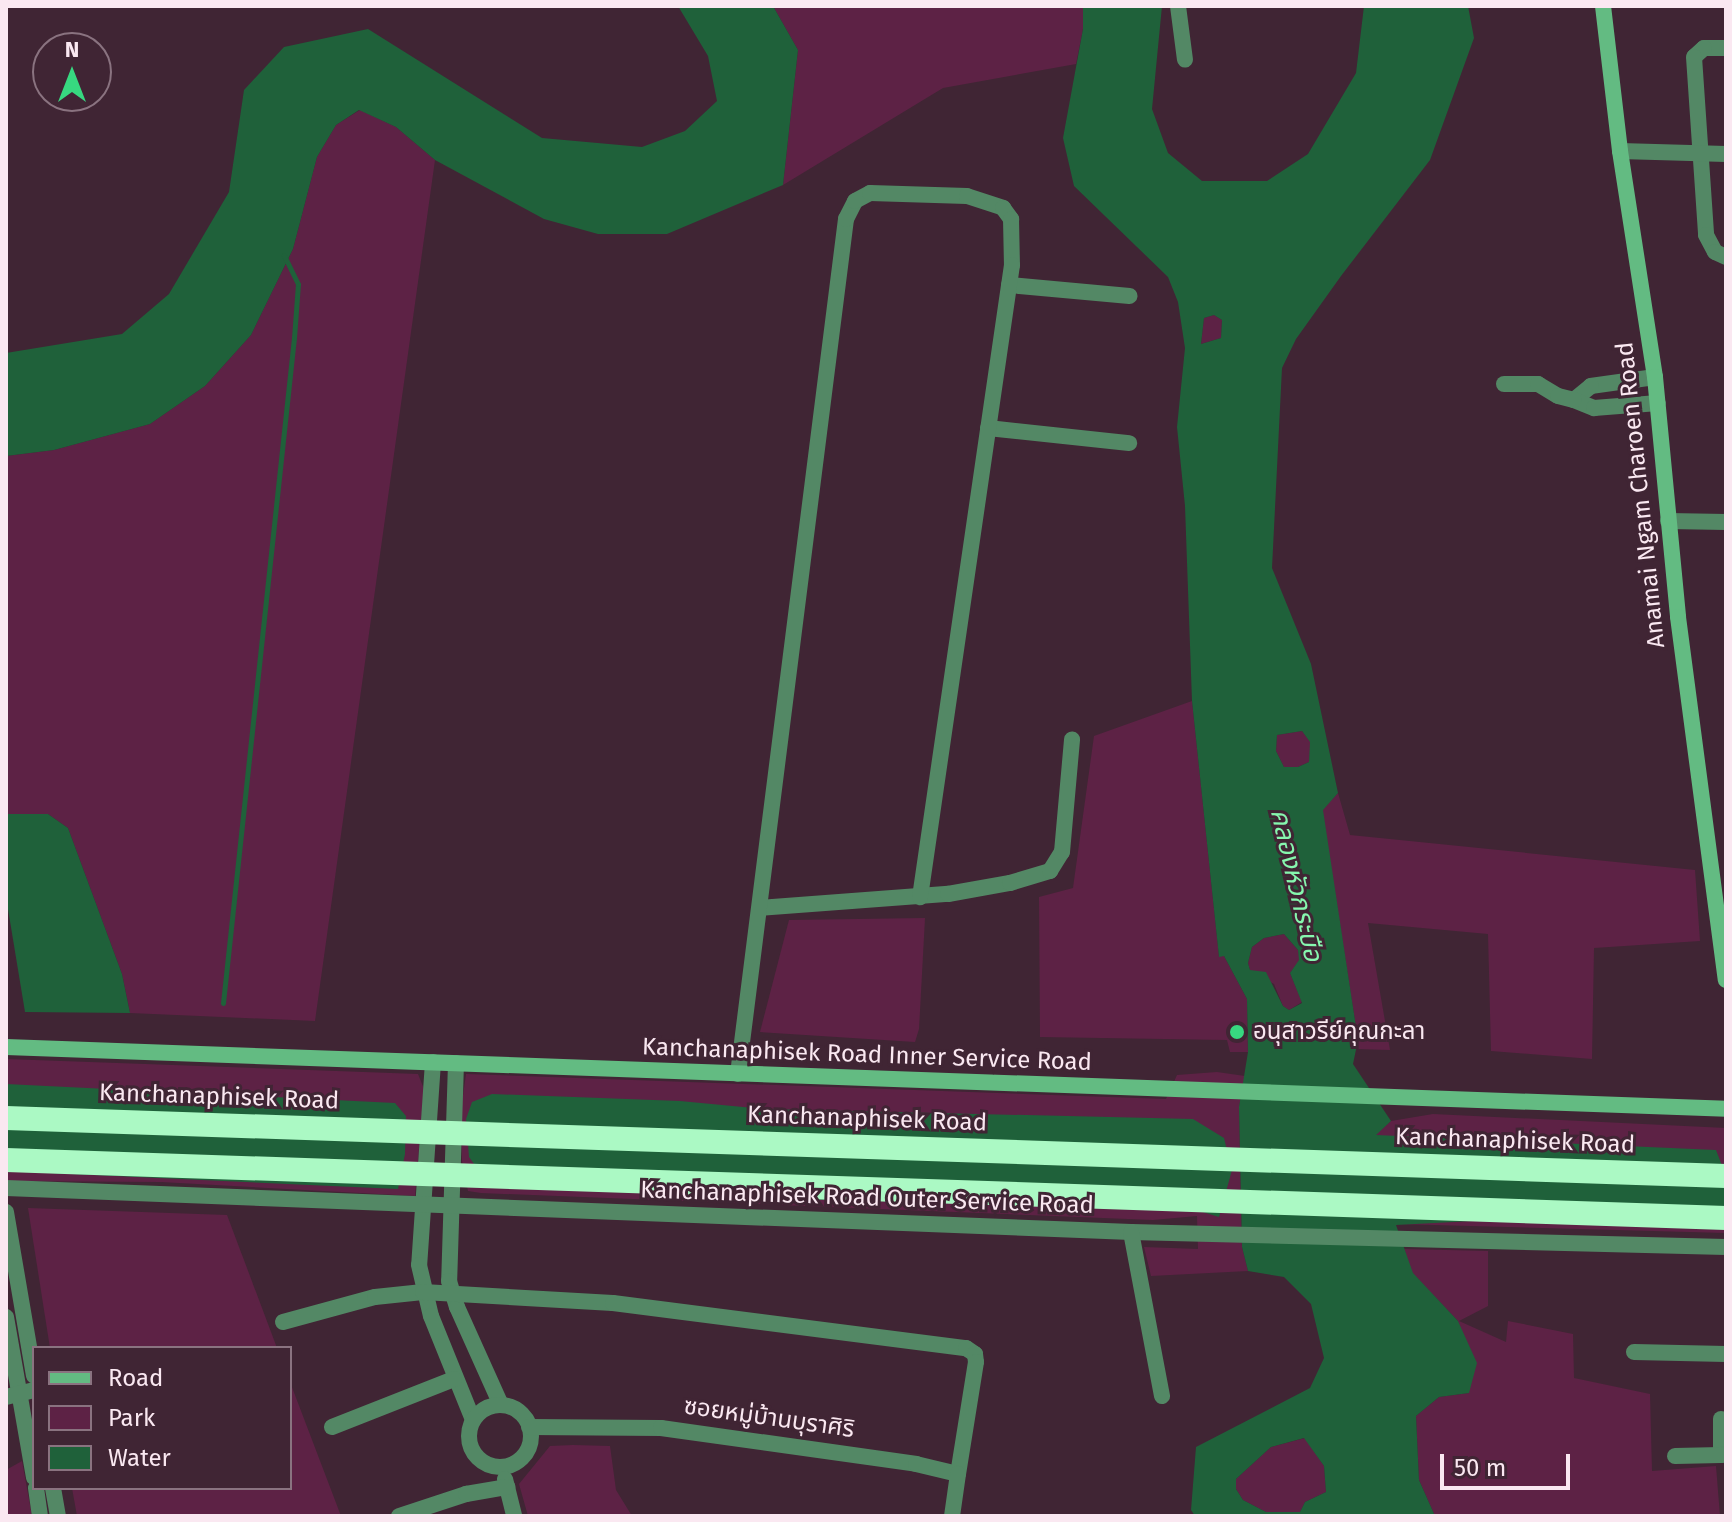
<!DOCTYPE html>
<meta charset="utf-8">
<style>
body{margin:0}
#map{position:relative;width:1732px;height:1522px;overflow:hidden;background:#402534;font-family:"Fira Sans","Noto Sans Thai",sans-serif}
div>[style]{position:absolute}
.green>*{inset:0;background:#5d2245}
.water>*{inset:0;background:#1f613a}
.stream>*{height:5px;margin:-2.5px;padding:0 2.5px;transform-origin:2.5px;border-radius:2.5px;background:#1f613a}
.street>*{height:16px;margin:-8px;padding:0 8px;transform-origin:8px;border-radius:8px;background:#538865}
.street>.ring{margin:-8px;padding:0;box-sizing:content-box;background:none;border:16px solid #538865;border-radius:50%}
.secondary>*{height:16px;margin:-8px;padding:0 8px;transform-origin:8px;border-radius:8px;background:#63bb82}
.highway-bridge>*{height:24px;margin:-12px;padding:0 12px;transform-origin:12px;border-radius:12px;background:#abf9c4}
.dots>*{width:22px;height:22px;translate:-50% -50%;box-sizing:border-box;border:4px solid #402534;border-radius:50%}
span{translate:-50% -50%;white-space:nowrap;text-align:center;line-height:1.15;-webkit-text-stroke:6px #402534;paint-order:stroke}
.street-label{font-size:24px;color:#fae8f1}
.poi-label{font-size:24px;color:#fae8f1}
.left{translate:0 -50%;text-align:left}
.water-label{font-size:26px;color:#86f7ae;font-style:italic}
.frame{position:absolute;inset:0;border:8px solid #fae8f1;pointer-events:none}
.legend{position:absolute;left:32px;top:1346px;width:260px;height:144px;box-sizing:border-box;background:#402534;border:2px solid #8a7380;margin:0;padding:10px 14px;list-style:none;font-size:24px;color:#fae8f1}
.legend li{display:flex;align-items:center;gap:16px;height:40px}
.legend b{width:40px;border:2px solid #8a7380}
.north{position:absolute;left:32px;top:32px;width:80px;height:80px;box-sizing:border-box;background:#402534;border:2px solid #8a7380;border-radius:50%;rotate:0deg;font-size:22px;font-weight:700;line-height:32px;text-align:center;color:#fae8f1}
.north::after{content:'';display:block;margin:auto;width:28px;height:36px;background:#37d880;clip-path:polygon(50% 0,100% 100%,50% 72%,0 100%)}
.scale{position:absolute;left:1440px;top:1454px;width:130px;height:36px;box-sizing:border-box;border:4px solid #fae8f1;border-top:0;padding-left:10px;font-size:24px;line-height:28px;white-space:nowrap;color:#fae8f1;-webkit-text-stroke:6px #402534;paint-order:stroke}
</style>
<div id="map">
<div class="green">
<div style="clip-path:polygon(773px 6px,1083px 6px,1083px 29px,1076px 64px,943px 88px,783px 185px,798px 50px)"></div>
<div style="clip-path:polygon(360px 110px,396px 127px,435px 160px,315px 1021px,130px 1013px,122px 974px,68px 828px,48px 814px,6px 814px,6px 456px,54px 450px,150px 424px,205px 386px,251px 335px,293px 249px,317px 157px,336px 125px)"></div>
<div style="clip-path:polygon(1214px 315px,1222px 320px,1221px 338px,1201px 344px,1204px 318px)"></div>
<div style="clip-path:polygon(1192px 701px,1219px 956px,1224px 956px,1247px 999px,1248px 1052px,1230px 1052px,1227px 1040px,1040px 1037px,1039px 897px,1073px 888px,1094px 736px)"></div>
<div style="clip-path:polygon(1302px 731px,1311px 742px,1309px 762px,1298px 767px,1284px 767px,1276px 751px,1277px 735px)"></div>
<div style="clip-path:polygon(1338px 793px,1350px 835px,1695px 870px,1700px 941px,1594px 948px,1592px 1059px,1491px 1051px,1488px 934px,1368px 923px,1390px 1050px,1356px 1049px,1358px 1040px,1322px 810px)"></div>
<div style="clip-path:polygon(925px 918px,919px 1029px,915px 1042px,760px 1032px,789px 920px)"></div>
<div style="clip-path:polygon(1284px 934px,1298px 950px,1300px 960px,1290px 973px,1302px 1002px,1289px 1010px,1283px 1006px,1274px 984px,1250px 970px,1248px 963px,1252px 947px,1264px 938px)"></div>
<div style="clip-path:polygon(6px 1059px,418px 1074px,424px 1089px,415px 1196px,161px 1182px,6px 1181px)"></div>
<div style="clip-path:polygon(1217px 1072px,1245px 1076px,1239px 1107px,1242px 1247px,1248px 1271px,1151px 1276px,1144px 1247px,1198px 1249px,1197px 1216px,1153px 1220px,481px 1193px,468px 1191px,462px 1161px,461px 1110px,466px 1074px,1166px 1099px,1177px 1075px)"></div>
<div style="clip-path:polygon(1433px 1114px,1726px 1128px,1726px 1176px,1374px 1135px,1391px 1121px)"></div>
<div style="clip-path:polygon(28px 1208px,227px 1215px,277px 1348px,50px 1348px)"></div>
<div style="clip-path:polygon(1726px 1208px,1726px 1233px,1396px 1224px)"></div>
<div style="clip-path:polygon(1404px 1249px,1488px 1251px,1488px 1306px,1459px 1321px,1506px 1342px,1508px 1321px,1573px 1334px,1574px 1378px,1650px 1394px,1652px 1471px,1716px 1466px,1720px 1516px,1435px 1516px,1419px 1480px,1416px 1416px,1439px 1397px,1469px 1393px,1458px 1321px,1412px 1273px)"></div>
<div style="clip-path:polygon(290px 1382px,341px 1516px,77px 1516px,72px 1488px,290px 1488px)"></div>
<div style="clip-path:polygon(1305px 1438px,1324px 1466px,1326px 1492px,1305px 1502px,1300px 1512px,1266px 1512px,1243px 1500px,1236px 1489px,1236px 1479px,1271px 1447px)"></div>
<div style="clip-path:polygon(573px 1445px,610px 1446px,616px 1490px,632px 1516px,528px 1516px,519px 1484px,550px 1446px)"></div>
<div style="clip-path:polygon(22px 1461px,32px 1516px,7px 1516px,6px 1470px)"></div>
</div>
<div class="water">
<div style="clip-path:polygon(678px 6px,773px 6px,798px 50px,783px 185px,667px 234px,598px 234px,544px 219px,435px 160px,396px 127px,359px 110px,336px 125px,317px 157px,293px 249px,251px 335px,205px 386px,150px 424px,54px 450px,6px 456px,6px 353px,122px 334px,169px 294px,229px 192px,244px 90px,284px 47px,368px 29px,542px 138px,642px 147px,685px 131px,717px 101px,708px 56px)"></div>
<div style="clip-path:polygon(evenodd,1083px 6px,1162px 6px,1152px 109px,1168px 153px,1202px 181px,1267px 181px,1308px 154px,1356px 73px,1364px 6px,1468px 6px,1474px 38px,1430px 160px,1341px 276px,1296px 339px,1282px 368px,1272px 568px,1311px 664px,1338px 793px,1323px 810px,1358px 1040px,1353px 1064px,1391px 1121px,1376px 1135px,1716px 1150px,1726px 1176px,1726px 1208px,1396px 1225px,1413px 1273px,1458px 1321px,1477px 1363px,1469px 1393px,1439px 1397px,1416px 1416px,1419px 1480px,1435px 1516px,1195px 1516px,1191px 1510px,1196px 1447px,1310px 1388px,1324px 1358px,1311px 1304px,1284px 1277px,1248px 1271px,1242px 1247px,1239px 1107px,1248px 1052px,1247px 999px,1224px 956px,1219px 957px,1192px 701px,1185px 506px,1177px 427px,1185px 348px,1178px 302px,1168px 277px,1074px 186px,1063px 138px,1083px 29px,1083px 6px,1214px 315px,1222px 320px,1221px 338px,1201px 344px,1204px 318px,1214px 315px,1083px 6px,1302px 731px,1310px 742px,1309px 762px,1298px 767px,1284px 767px,1276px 751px,1277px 735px,1302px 731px,1083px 6px,1284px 934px,1298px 950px,1299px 960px,1290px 973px,1302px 1003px,1289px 1010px,1283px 1006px,1266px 972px,1250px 970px,1248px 963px,1252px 947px,1264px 938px,1284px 934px,1083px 6px,1304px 1438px,1324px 1466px,1326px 1492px,1305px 1502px,1300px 1512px,1266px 1512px,1243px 1500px,1236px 1489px,1236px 1479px,1271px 1447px,1304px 1438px)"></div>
<div style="clip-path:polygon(6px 814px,48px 814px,68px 828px,122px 974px,130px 1013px,25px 1012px,6px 897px)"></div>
<div style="clip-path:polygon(6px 1084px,395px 1103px,406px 1116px,405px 1154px,398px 1189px,6px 1171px)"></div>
<div style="clip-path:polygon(492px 1094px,680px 1101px,765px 1109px,1193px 1119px,1224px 1138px,1232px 1170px,1219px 1217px,1190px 1208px,742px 1198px,490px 1186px,469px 1157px,466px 1119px,472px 1102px)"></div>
</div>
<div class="stream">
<div style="left:223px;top:1003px;width:669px;rotate:-83.91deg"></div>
<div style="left:294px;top:338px;width:54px;rotate:-85.8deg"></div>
<div style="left:298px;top:284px;width:32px;rotate:-116deg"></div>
</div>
<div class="street">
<div style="left:1178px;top:6px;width:54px;rotate:82.6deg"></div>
<div style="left:1726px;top:48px;width:22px;rotate:180deg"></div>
<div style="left:1704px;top:48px;width:13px;rotate:138deg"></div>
<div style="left:1694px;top:57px;width:178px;rotate:86.1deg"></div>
<div style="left:1706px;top:235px;width:19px;rotate:62deg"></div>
<div style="left:1715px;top:252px;width:12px;rotate:24deg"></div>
<div style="left:1620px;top:151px;width:106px;rotate:1.6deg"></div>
<div style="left:1009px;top:285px;width:121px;rotate:5.2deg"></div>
<div style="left:1655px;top:377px;width:65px;rotate:172deg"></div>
<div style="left:1591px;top:386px;width:22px;rotate:141deg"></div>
<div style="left:1574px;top:400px;width:22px;rotate:22deg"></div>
<div style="left:1594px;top:408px;width:64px;rotate:-4.5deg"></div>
<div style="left:1504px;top:384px;width:34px"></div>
<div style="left:1538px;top:384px;width:23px;rotate:31deg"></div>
<div style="left:1558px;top:396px;width:16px;rotate:14deg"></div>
<div style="left:988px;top:428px;width:142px;rotate:6.1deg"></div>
<div style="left:1668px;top:521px;width:58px;rotate:1deg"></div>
<div style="left:760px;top:908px;width:189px;rotate:-4.3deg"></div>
<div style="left:948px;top:894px;width:63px;rotate:-10.1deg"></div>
<div style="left:1010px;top:883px;width:42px;rotate:-16.7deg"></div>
<div style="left:1050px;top:871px;width:22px;rotate:-58deg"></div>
<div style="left:1062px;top:852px;width:113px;rotate:-84.9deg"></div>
<div style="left:433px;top:1062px;width:203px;rotate:93.9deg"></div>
<div style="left:419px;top:1265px;width:52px;rotate:76.8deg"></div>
<div style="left:431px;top:1316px;width:112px;rotate:68deg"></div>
<div style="left:456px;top:1063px;width:218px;rotate:91.8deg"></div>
<div style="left:449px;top:1281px;width:27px;rotate:73deg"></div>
<div style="left:457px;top:1307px;width:107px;rotate:65.8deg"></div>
<div style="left:738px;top:1074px;width:862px;rotate:-82.8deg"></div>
<div style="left:846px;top:219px;width:20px;rotate:-63deg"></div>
<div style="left:855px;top:201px;width:17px;rotate:-28deg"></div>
<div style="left:870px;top:193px;width:97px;rotate:1.8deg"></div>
<div style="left:967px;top:196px;width:38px;rotate:18deg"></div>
<div style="left:1003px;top:208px;width:14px;rotate:54deg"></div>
<div style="left:1011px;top:219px;width:46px;rotate:88.8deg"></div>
<div style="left:1012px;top:265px;width:639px;rotate:98.28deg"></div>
<div style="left:6px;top:1188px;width:1126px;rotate:2.24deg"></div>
<div style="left:1131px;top:1232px;width:595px;rotate:1.44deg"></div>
<div style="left:6px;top:1212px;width:166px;rotate:80.3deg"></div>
<div style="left:1131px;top:1232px;width:167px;rotate:79.3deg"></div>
<div style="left:6px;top:1317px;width:163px;rotate:80.1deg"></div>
<div style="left:283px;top:1322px;width:95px;rotate:-15.2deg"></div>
<div style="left:375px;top:1297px;width:48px;rotate:-5.9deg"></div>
<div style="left:423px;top:1292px;width:190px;rotate:3.3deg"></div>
<div style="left:613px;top:1303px;width:356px;rotate:7.3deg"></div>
<div style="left:966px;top:1348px;width:11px;rotate:34deg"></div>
<div style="left:975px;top:1354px;width:8px;rotate:83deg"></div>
<div style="left:976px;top:1362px;width:113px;rotate:99.1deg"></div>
<div style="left:1634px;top:1352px;width:92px;rotate:1.2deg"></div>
<div style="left:6px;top:1397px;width:29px;rotate:-14deg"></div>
<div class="ring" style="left:469px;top:1405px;width:46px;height:46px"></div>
<div style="left:1721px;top:1419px;width:36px;rotate:90deg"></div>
<div style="left:1721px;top:1455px;width:5px;rotate:-11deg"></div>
<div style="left:332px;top:1427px;width:131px;rotate:-21.5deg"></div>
<div style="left:529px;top:1427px;width:132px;rotate:0.4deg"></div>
<div style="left:661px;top:1428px;width:258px;rotate:8deg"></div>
<div style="left:916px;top:1464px;width:43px;rotate:13.4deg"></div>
<div style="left:958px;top:1474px;width:42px;rotate:98.1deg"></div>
<div style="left:1675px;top:1456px;width:46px;rotate:-1.2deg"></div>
<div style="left:505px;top:1479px;width:38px;rotate:76deg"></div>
<div style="left:36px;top:1488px;width:28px;rotate:82deg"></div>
<div style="left:53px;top:1488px;width:28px;rotate:80deg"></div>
<div style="left:399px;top:1516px;width:71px;rotate:-18.2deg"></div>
<div style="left:466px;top:1494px;width:42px;rotate:-9.7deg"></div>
</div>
<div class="secondary">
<div style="left:1603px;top:6px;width:146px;rotate:83.3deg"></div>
<div style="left:1620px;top:151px;width:229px;rotate:81.2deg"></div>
<div style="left:1655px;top:377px;width:241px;rotate:84.5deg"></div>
<div style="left:1678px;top:617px;width:366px;rotate:82.5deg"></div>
<div style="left:6px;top:1047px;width:1721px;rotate:2.06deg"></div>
</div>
<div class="highway-bridge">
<div style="left:6px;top:1118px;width:1721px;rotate:1.93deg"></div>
<div style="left:6px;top:1160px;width:1721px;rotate:1.93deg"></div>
</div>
<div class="dots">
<div style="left:1237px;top:1032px;background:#37d880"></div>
</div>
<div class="street-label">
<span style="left:1641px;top:495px;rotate:-96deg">Anamai Ngam Charoen Road</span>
<span style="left:867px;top:1055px;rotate:2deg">Kanchanaphisek Road Inner Service Road</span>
<span style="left:219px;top:1097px;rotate:2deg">Kanchanaphisek Road</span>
<span style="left:867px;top:1119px;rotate:2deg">Kanchanaphisek Road</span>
<span style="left:1515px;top:1141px;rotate:2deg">Kanchanaphisek Road</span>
<span style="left:867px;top:1198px;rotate:2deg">Kanchanaphisek Road Outer Service Road</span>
<span style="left:769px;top:1418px;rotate:8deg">ซอยหมู่บ้านบุราศิริ</span>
</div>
<div class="poi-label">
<span class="left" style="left:1253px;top:1032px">อนุสาวรีย์คุณกะลา</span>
</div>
<div class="water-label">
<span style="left:1296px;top:885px;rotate:77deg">คลองหัวกระบือ</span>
</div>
<div class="frame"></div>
<ul class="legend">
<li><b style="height:10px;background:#63bb82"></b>Road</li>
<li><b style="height:22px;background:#5d2245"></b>Park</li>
<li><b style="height:22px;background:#1f613a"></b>Water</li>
</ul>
<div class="north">N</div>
<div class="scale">50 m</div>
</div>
